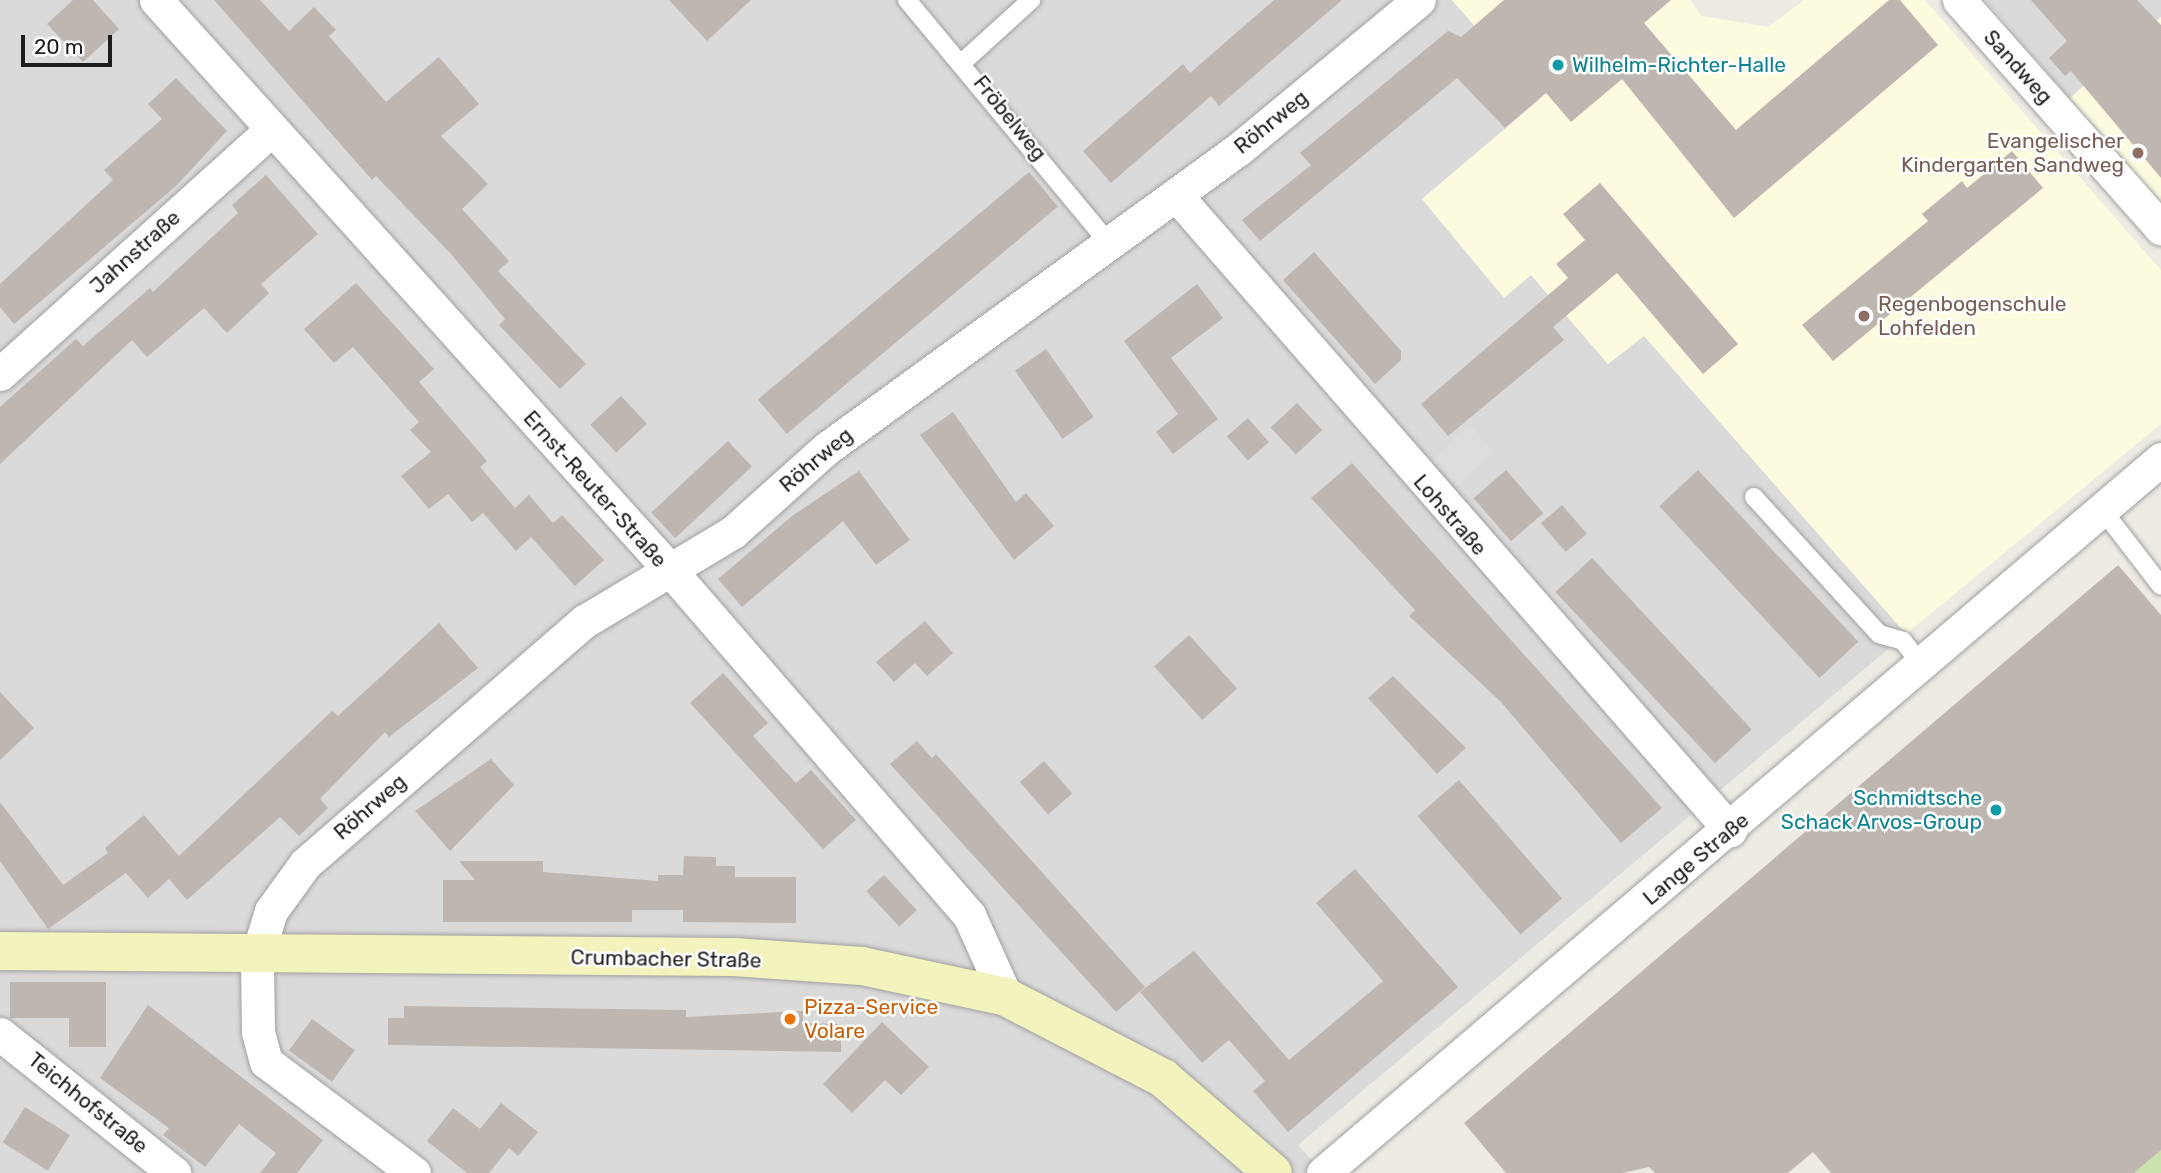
<!DOCTYPE html>
<meta charset="utf-8">
<style>
body{margin:0}
#map{position:relative;width:2161px;height:1173px;overflow:hidden;background:#eeeae4;font-family:Rubik,sans-serif}
div>[style]{position:absolute}
.residential>*{inset:0;background:#dbdada}
.education>*{inset:0;background:#fcfbdf}
.grass>*{inset:0;background:#cae3ae}
.parking>*{inset:0;background:#ddd;transform-origin:0 0}
.building>*{inset:0;background:#beb6b1;transform-origin:0 0}
.roads{filter:drop-shadow(0 0 2px #a1a1a1) drop-shadow(0 0 2px #a1a1a1)}
.service>*{height:18px;margin:-9px;padding:0 9px;transform-origin:9px;border-radius:9px;background:#fff}
.minor>*{height:33px;margin:-16.5px;padding:0 16.5px;transform-origin:16.5px;border-radius:16.5px;background:#fff}
.secondary>*{height:38px;margin:-19px;padding:0 19px;transform-origin:19px;border-radius:19px;background:#f3f3bd}
.dots>*{width:19px;height:19px;translate:-50% -50%;box-sizing:border-box;border:4px solid #fff;border-radius:50%}
span{translate:-50% -50%;white-space:nowrap;text-align:center;line-height:1.15;-webkit-text-stroke:5px #fff;paint-order:stroke}
.culture-label{font-size:21px;color:#0d838f}
.left{translate:0 -50%;text-align:left}
.right{translate:-100% -50%;text-align:right}
.street-label{font-size:21px;color:#1d1d1d}
.education-label{font-size:21px;color:#785e54}
.food-label{font-size:21px;color:#c56008}
.scale{position:absolute;left:21px;top:35px;width:91px;height:32px;box-sizing:border-box;border:4px solid #1d1d1d;border-top:0;padding-left:9px;font-size:21px;line-height:24px;white-space:nowrap;color:#1d1d1d;-webkit-text-stroke:5px #fff;paint-order:stroke}
</style>
<div id="map">
<div class="residential">
<div style="clip-path:polygon(0 0,1452px 0,1539px 100px,1422px 199px,1504px 297px,1531px 275px,1608px 364px,1644px 335px,1906px 634px,1298px 1145px,1323px 1173px,0 1173px)"></div>
<div style="clip-path:polygon(1985px 0,2161px 0,2161px 17px,2070px 98px)"></div>
</div>
<div class="education">
<div style="clip-path:polygon(1452px 0,1690px 0,1702px 16px,1768px 27px,1804px 0,1925px 0,2161px 270px,2161px 424px,1906px 634px,1644px 336px,1608px 364px,1531px 275px,1504px 298px,1422px 199px,1539px 100px)"></div>
<div style="clip-path:polygon(2161px 17px,2161px 208px,2070px 98px)"></div>
</div>
<div class="grass">
<div style="clip-path:polygon(2161px 1150px,2161px 1173px,2134px 1173px)"></div>
</div>
<div class="parking">
<div style="left:1470px;top:425px;width:36px;height:52px;rotate:48deg"></div>
</div>
<div class="building">
<div style="clip-path:polygon(73px 0,93px 0,119px 29px,83px 62px,47px 24px)"></div>
<div style="clip-path:polygon(214px 0,260px 0,289px 31px,314px 7px,336px 30px,329px 36px,386px 102px,439px 57px,479px 104px,441px 136px,488px 184px,462px 209px,509px 261px,498px 271px,586px 364px,560px 389px,499px 325px,505px 319px,451px 254px,376px 176px,372px 180px)"></div>
<div style="clip-path:polygon(669px 0,751px 0,707px 41px)"></div>
<div style="clip-path:polygon(1274px 0,1342px 0,1219px 106px,1211px 96px,1111px 183px,1083px 151px,1183px 64px,1190px 73px)"></div>
<div style="clip-path:polygon(1504px 0,1671px 0,1644px 23px,1736px 130px,1889px 0,1900px 0,1938px 45px,1734px 218px,1622px 79px,1571px 122px,1546px 93px,1505px 128px,1457px 78px,1260px 241px,1242px 220px,1311px 165px,1300px 153px,1448px 31px,1461px 37px)"></div>
<div style="clip-path:polygon(2031px 0,2137px 0,2161px 25px,2161px 178px,2071px 71px,2065px 76px,2049px 58px,2067px 41px)"></div>
<div style="clip-path:polygon(176px 78px,227px 131px,176px 186px,14px 324px,0 307px,0 284px,113px 180px,104px 170px,162px 119px,148px 104px)"></div>
<div style="clip-path:polygon(2012px 151px,2043px 188px,1833px 361px,1802px 325px,1928px 221px,1922px 214px,1962px 181px,1967px 188px)"></div>
<div style="left:1029px;top:172px;width:45px;height:354px;rotate:50deg"></div>
<div style="clip-path:polygon(266px 175px,318px 234px,261px 284px,269px 293px,227px 333px,204px 308px,147px 357px,132px 340px,0 464px,0 407px,76px 339px,83px 346px,150px 288px,153px 292px,238px 213px,232px 205px)"></div>
<div style="clip-path:polygon(1600px 183px,1738px 344px,1703px 374px,1617px 273px,1553px 327px,1564px 340px,1448px 436px,1421px 404px,1568px 278px,1556px 264px,1585px 240px,1563px 214px)"></div>
<div style="clip-path:polygon(1314px 252px,1401px 351px,1401px 360px,1375px 384px,1283px 280px)"></div>
<div style="clip-path:polygon(356px 283px,434px 369px,419px 382px,487px 461px,480px 467px,515px 508px,529px 495px,553px 523px,562px 515px,604px 560px,575px 586px,531px 537px,516px 551px,483px 513px,472px 522px,448px 494px,429px 509px,401px 476px,431px 452px,410px 430px,419px 422px,353px 347px,334px 363px,304px 329px)"></div>
<div style="clip-path:polygon(1197px 284px,1223px 318px,1171px 358px,1218px 419px,1173px 454px,1156px 432px,1178px 414px,1124px 341px)"></div>
<div style="left:1046px;top:349px;width:83px;height:38px;rotate:55deg"></div>
<div style="left:621px;top:396px;width:38px;height:42px;rotate:47deg"></div>
<div style="left:1297px;top:403px;width:37px;height:36px;rotate:47deg"></div>
<div style="clip-path:polygon(953px 412px,1016px 502px,1026px 493px,1054px 526px,1014px 560px,920px 435px)"></div>
<div style="left:1248px;top:418px;width:32px;height:28px;rotate:49deg"></div>
<div style="left:728px;top:441px;width:35px;height:105px;rotate:47deg"></div>
<div style="clip-path:polygon(1352px 463px,1662px 808px,1621px 843px,1501px 702px,1409px 616px,1415px 610px,1311px 498px)"></div>
<div style="left:1506px;top:470px;width:57px;height:43px;rotate:49deg"></div>
<div style="left:1698px;top:470px;width:235px;height:53px;rotate:47deg"></div>
<div style="clip-path:polygon(859px 471px,910px 540px,876px 565px,843px 521px,742px 607px,718px 579px,792px 516px)"></div>
<div style="left:1562px;top:505px;width:38px;height:28px;rotate:49deg"></div>
<div style="left:1592px;top:558px;width:234px;height:50px;rotate:47deg"></div>
<div style="clip-path:polygon(2118px 565px,2161px 615px,2161px 1150px,2134px 1173px,1831px 1173px,1813px 1152px,1788px 1173px,1655px 1173px,1649px 1167px,1623px 1173px,1506px 1173px,1464px 1123px)"></div>
<div style="clip-path:polygon(925px 621px,953px 653px,927px 676px,915px 663px,894px 682px,876px 662px)"></div>
<div style="clip-path:polygon(439px 623px,478px 668px,389px 737px,385px 732px,320px 799px,328px 808px,299px 836px,280px 817px,187px 900px,169px 879px,148px 898px,126px 873px,48px 929px,0 861px,0 802px,63px 885px,108px 853px,105px 848px,144px 815px,179px 856px,332px 711px,338px 716px)"></div>
<div style="left:1189px;top:635px;width:72px;height:47px;rotate:48deg"></div>
<div style="clip-path:polygon(723px 673px,768px 723px,753px 736px,796px 783px,811px 770px,856px 820px,823px 849px,690px 703px)"></div>
<div style="clip-path:polygon(1393px 676px,1466px 748px,1437px 774px,1368px 698px)"></div>
<div style="clip-path:polygon(0 692px,34px 728px,0 760px)"></div>
<div style="clip-path:polygon(917px 741px,932px 758px,936px 754px,1145px 987px,1116px 1012px,890px 764px)"></div>
<div style="clip-path:polygon(491px 759px,514px 785px,450px 851px,415px 811px)"></div>
<div style="left:1044px;top:761px;width:43px;height:32px;rotate:49deg"></div>
<div style="left:1459px;top:780px;width:157px;height:55px;rotate:49deg"></div>
<div style="clip-path:polygon(684px 856px,716px 857px,716px 866px,735px 866px,735px 877px,796px 877px,796px 923px,683px 922px,683px 910px,632px 910px,632px 922px,443px 922px,443px 880px,475px 880px,459px 861px,543px 861px,543px 872px,658px 881px,658px 875px,683px 875px)"></div>
<div style="clip-path:polygon(1355px 869px,1458px 987px,1288px 1132px,1253px 1091px,1265px 1081px,1229px 1040px,1202px 1063px,1140px 992px,1194px 951px,1289px 1060px,1383px 981px,1316px 903px)"></div>
<div style="left:884px;top:875px;width:48px;height:24px;rotate:47deg"></div>
<div style="clip-path:polygon(10px 982px,106px 982px,106px 1047px,69px 1047px,69px 1018px,10px 1018px)"></div>
<div style="clip-path:polygon(148px 1005px,323px 1140px,297px 1173px,260px 1173px,276px 1153px,239px 1124px,205px 1167px,163px 1135px,169px 1128px,100px 1078px)"></div>
<div style="clip-path:polygon(404px 1006px,686px 1010px,686px 1017px,803px 1011px,803px 1023px,841px 1024px,841px 1052px,388px 1045px,388px 1018px,404px 1018px)"></div>
<div style="left:312px;top:1019px;width:53px;height:39px;rotate:36deg"></div>
<div style="clip-path:polygon(882px 1022px,929px 1067px,901px 1095px,885px 1080px,852px 1113px,823px 1084px)"></div>
<div style="clip-path:polygon(501px 1103px,538px 1132px,518px 1156px,509px 1148px,489px 1173px,467px 1173px,427px 1141px,453px 1108px,480px 1129px)"></div>
<div style="left:25px;top:1107px;width:53px;height:42px;rotate:32deg"></div>
</div>
<div class="roads">
<div class="service">
<div style="left:907px;top:0;width:313px;rotate:50.3deg"></div>
<div style="left:964px;top:61px;width:91px;rotate:-42.3deg"></div>
<div style="left:1754px;top:497px;width:185px;rotate:47.6deg"></div>
<div style="left:1879px;top:634px;width:25px;rotate:16deg"></div>
<div style="left:1903px;top:641px;width:31px;rotate:52deg"></div>
<div style="left:2101px;top:508px;width:98px;rotate:52.4deg"></div>
</div>
<div class="minor">
<div style="left:156px;top:0;width:768px;rotate:47.96deg"></div>
<div style="left:670px;top:570px;width:457px;rotate:49.1deg"></div>
<div style="left:969px;top:915px;width:90px;rotate:65.7deg"></div>
<div style="left:1959px;top:0;width:305px;rotate:48.5deg"></div>
<div style="left:1176px;top:195px;width:843px;rotate:48.9deg"></div>
<div style="left:0;top:374px;width:363px;rotate:-42deg"></div>
<div style="left:0;top:1034px;width:223px;rotate:38.6deg"></div>
<div style="left:414px;top:1173px;width:185px;rotate:-143.1deg"></div>
<div style="left:266px;top:1062px;width:31px;rotate:-105deg"></div>
<div style="left:258px;top:1032px;width:76px;rotate:-90.8deg"></div>
<div style="left:257px;top:956px;width:47px;rotate:-72.7deg"></div>
<div style="left:271px;top:911px;width:58px;rotate:-54.1deg"></div>
<div style="left:305px;top:864px;width:371px;rotate:-41deg"></div>
<div style="left:585px;top:621px;width:173px;rotate:-31deg"></div>
<div style="left:733px;top:532px;width:126px;rotate:-41.8deg"></div>
<div style="left:827px;top:448px;width:510px;rotate:-35.99deg"></div>
<div style="left:1240px;top:148px;width:232px;rotate:-39.6deg"></div>
<div style="left:1323px;top:1173px;width:1101px;rotate:-40.43deg"></div>
</div>
<div class="secondary">
<div style="left:0;top:951px;width:734px;rotate:0.47deg"></div>
<div style="left:734px;top:957px;width:128px;rotate:4deg"></div>
<div style="left:862px;top:966px;width:147px;rotate:12.1deg"></div>
<div style="left:1006px;top:997px;width:177px;rotate:27.3deg"></div>
<div style="left:1163px;top:1078px;width:145px;rotate:40.8deg"></div>
</div>
</div>
<div class="dots">
<div style="left:1558px;top:65px;background:#0f9aa8"></div>
<div style="left:2138px;top:153px;background:#8d6e63"></div>
<div style="left:1864px;top:316px;background:#8d6e63"></div>
<div style="left:1996px;top:810px;background:#0f9aa8"></div>
<div style="left:790px;top:1019px;background:#e8710a"></div>
</div>
<div class="culture-label">
<span class="left" style="left:1572px;top:65px">Wilhelm-Richter-Halle</span>
<span class="right" style="left:1982px;top:810px">Schmidtsche<br>Schack Arvos-Group</span>
</div>
<div class="street-label">
<span style="left:2018px;top:67px;rotate:48deg">Sandweg</span>
<span style="left:1010px;top:118px;rotate:51deg">Fröbelweg</span>
<span style="left:1271px;top:122px;rotate:-39deg">Röhrweg</span>
<span style="left:135px;top:252px;rotate:-42deg">Jahnstraße</span>
<span style="left:816px;top:460px;rotate:-40deg">Röhrweg</span>
<span style="left:595px;top:489px;rotate:48deg">Ernst-Reuter-Straße</span>
<span style="left:1450px;top:515px;rotate:49deg">Lohstraße</span>
<span style="left:370px;top:807px;rotate:-41deg">Röhrweg</span>
<span style="left:1696px;top:859px;rotate:-40deg">Lange Straße</span>
<span style="left:666px;top:959px;rotate:1deg">Crumbacher Straße</span>
<span style="left:88px;top:1103px;rotate:39deg">Teichhofstraße</span>
</div>
<div class="education-label">
<span class="right" style="left:2124px;top:153px">Evangelischer<br>Kindergarten Sandweg</span>
<span class="left" style="left:1878px;top:316px">Regenbogenschule<br>Lohfelden</span>
</div>
<div class="food-label">
<span class="left" style="left:804px;top:1019px">Pizza-Service<br>Volare</span>
</div>
<div class="scale">20 m</div>
</div>
